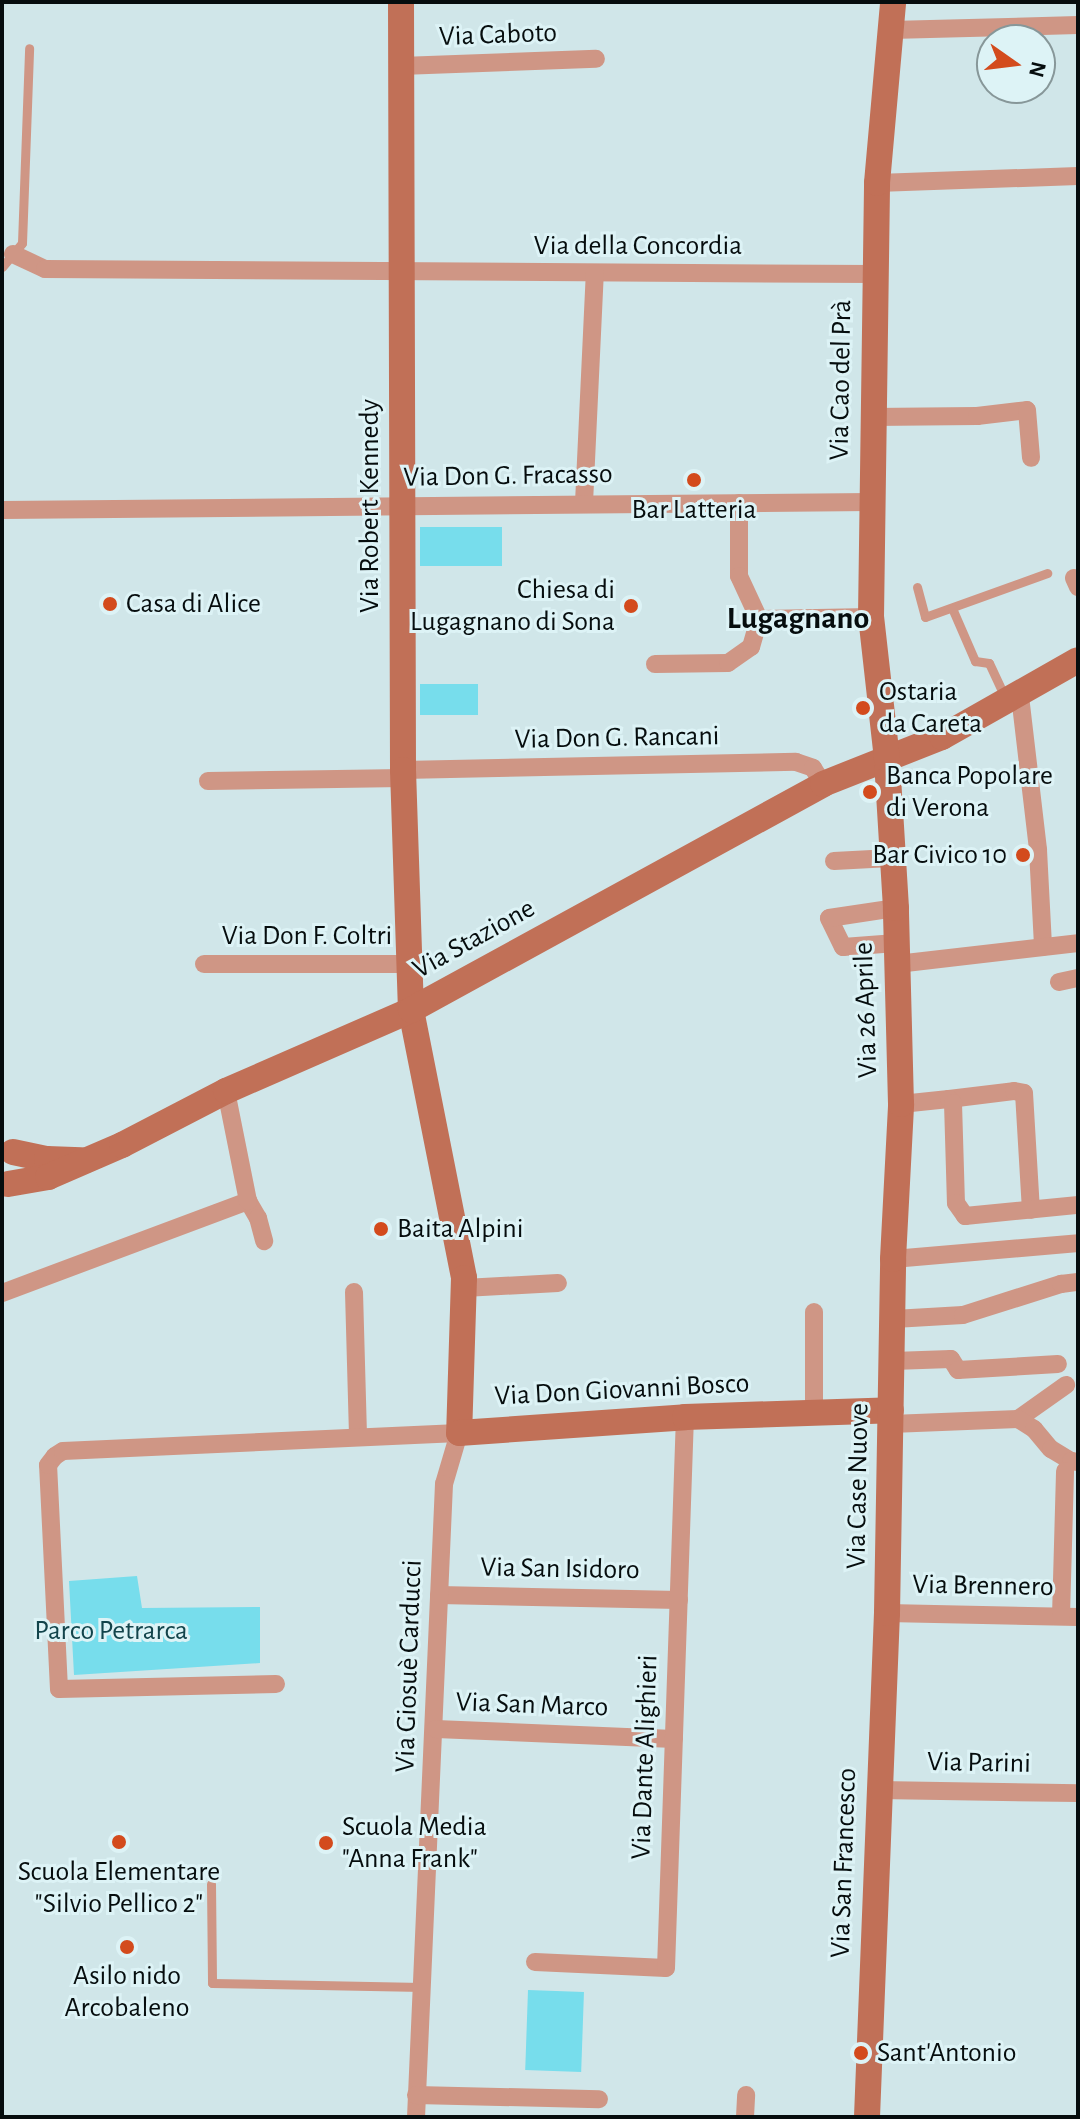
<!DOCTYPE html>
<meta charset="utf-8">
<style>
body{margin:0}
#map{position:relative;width:1080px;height:2119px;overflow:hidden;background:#d0e6e9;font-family:"Alegreya Sans",sans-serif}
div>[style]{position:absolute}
.green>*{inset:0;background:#77ddec;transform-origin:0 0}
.lane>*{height:9px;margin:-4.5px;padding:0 4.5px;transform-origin:4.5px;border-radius:4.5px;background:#cf9685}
.street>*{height:18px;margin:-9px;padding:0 9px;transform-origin:9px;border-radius:9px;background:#cf9685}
.secondary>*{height:26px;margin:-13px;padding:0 13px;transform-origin:13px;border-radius:13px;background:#c17057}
.dots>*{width:22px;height:22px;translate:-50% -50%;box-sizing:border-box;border:4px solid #ddf3f6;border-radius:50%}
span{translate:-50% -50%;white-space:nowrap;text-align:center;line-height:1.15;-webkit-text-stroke:6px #ddf3f6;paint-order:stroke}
.street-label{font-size:28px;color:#060d0e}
.poi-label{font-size:28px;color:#060d0e}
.right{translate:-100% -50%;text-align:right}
.left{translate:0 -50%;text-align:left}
.park-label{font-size:28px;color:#12444b}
.quarter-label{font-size:32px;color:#060d0e;font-weight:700}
.frame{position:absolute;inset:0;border:4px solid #060d0e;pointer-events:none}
.north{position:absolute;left:976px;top:24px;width:80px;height:80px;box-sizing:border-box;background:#ddf3f6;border:2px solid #879799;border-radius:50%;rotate:104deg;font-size:22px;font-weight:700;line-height:32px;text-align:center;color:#060d0e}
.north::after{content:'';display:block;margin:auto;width:28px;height:36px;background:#d34b1d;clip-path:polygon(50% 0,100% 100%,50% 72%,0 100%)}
</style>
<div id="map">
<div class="green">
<div style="left:420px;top:527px;width:82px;height:39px"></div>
<div style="left:420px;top:684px;width:58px;height:31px"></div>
<div style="clip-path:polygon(137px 1576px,142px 1608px,260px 1607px,260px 1663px,74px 1675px,69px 1581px)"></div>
<div style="left:528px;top:1990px;width:56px;height:80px;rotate:2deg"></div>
</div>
<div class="lane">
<div style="left:2px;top:267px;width:31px;rotate:-50deg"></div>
<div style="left:22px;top:243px;width:195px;rotate:-87.9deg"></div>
<div style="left:917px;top:587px;width:31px;rotate:75deg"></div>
<div style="left:925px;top:617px;width:130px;rotate:-19.8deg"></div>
<div style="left:952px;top:608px;width:58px;rotate:66.5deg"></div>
<div style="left:975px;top:661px;width:14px;rotate:8deg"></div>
<div style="left:989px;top:663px;width:40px;rotate:65deg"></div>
<div style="left:211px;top:1884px;width:99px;rotate:89.4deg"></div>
<div style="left:212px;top:1983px;width:210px;rotate:1.1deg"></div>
</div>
<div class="street">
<div style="left:891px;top:30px;width:187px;rotate:-1.5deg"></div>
<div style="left:401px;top:66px;width:195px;rotate:-2.1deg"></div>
<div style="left:877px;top:183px;width:201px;rotate:-2deg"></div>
<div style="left:13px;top:254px;width:35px;rotate:25deg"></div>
<div style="left:45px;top:269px;width:829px;rotate:0.35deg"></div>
<div style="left:872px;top:417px;width:105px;rotate:-0.5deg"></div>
<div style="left:977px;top:416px;width:50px;rotate:-6.8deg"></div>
<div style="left:1027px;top:410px;width:48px;rotate:85.2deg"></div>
<div style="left:584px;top:503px;width:230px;rotate:-87.3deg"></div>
<div style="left:739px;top:503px;width:73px;rotate:90deg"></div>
<div style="left:739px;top:576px;width:47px;rotate:65.1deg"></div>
<div style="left:759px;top:619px;width:112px;rotate:-1deg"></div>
<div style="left:2px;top:510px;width:869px;rotate:-0.53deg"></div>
<div style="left:1074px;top:578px;width:10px;rotate:66deg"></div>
<div style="left:655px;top:664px;width:73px;rotate:-0.8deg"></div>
<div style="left:728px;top:663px;width:28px;rotate:-35deg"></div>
<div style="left:751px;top:647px;width:29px;rotate:-74deg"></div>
<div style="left:1020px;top:696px;width:155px;rotate:83.3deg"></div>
<div style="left:1038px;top:850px;width:97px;rotate:87deg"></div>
<div style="left:403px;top:770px;width:393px;rotate:-1.2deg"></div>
<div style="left:796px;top:762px;width:18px;rotate:19deg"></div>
<div style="left:813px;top:768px;width:19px;rotate:58deg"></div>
<div style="left:208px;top:781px;width:195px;rotate:-0.9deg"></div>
<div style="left:834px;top:861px;width:57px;rotate:-3deg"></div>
<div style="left:896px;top:943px;width:53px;rotate:175.7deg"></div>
<div style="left:843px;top:947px;width:32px;rotate:-116deg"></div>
<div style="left:829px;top:918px;width:68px;rotate:-8.5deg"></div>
<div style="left:204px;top:964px;width:206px"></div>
<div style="left:897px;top:964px;width:182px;rotate:-6.6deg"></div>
<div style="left:1059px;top:982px;width:19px;rotate:-12deg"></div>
<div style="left:949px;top:1099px;width:65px;rotate:-7deg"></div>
<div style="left:1014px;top:1091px;width:10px;rotate:11deg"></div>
<div style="left:1024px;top:1093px;width:117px;rotate:86.6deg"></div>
<div style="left:901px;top:1104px;width:48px;rotate:-5.9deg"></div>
<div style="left:949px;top:1099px;width:6px;rotate:45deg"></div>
<div style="left:953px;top:1103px;width:100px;rotate:88.3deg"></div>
<div style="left:956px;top:1203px;width:16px;rotate:55deg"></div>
<div style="left:965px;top:1216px;width:114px;rotate:-5.6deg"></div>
<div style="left:248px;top:1201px;width:20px;rotate:60deg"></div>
<div style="left:258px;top:1218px;width:24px;rotate:75deg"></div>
<div style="left:893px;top:1259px;width:186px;rotate:-4.9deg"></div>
<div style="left:464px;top:1288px;width:94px;rotate:-3deg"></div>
<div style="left:354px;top:1292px;width:145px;rotate:88.4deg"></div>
<div style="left:2px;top:1293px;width:263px;rotate:-20.5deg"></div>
<div style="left:248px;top:1201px;width:112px;rotate:-101.3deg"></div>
<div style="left:814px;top:1312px;width:100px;rotate:90deg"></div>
<div style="left:894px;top:1319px;width:69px;rotate:-3.3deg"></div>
<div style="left:963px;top:1315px;width:103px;rotate:-17.6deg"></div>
<div style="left:1061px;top:1284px;width:17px;rotate:-7deg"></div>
<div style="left:893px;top:1361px;width:58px;rotate:-2deg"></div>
<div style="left:951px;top:1359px;width:13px;rotate:58deg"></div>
<div style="left:958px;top:1370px;width:100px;rotate:-3.4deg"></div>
<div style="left:1018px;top:1419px;width:59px;rotate:-35.3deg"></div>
<div style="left:891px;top:1424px;width:127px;rotate:-2.3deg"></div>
<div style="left:1018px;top:1419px;width:19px;rotate:32deg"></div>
<div style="left:1034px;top:1429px;width:26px;rotate:50deg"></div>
<div style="left:1051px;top:1449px;width:23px;rotate:31deg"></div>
<div style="left:1071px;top:1461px;width:7px;rotate:8deg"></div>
<div style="left:439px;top:1595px;width:240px;rotate:1.2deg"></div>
<div style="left:887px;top:1613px;width:191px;rotate:1.2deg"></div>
<div style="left:1061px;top:1616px;width:145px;rotate:-88.4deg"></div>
<div style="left:276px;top:1684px;width:217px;rotate:178.7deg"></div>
<div style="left:59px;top:1689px;width:224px;rotate:-92.8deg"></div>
<div style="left:48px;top:1465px;width:11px;rotate:-52deg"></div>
<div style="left:55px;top:1456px;width:9px;rotate:-32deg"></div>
<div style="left:63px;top:1451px;width:396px;rotate:-2.6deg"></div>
<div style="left:459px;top:1433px;width:53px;rotate:106.4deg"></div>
<div style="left:444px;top:1484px;width:634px;rotate:92.53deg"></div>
<div style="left:436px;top:1729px;width:238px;rotate:2.4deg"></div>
<div style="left:879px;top:1790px;width:199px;rotate:0.9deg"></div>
<div style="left:535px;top:1962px;width:131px;rotate:2.6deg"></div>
<div style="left:666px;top:1968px;width:551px;rotate:-88.03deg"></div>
<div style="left:416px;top:2095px;width:183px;rotate:1.3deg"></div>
<div style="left:745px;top:2117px;width:22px;rotate:-87deg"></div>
</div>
<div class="secondary">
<div style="left:401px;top:2px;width:768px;rotate:89.85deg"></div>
<div style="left:403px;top:770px;width:240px;rotate:88.1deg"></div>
<div style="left:411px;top:1010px;width:273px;rotate:78.8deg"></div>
<div style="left:464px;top:1278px;width:155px;rotate:91.8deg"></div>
<div style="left:459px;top:1433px;width:227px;rotate:-4deg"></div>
<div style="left:685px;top:1417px;width:206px;rotate:-1.9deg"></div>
<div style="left:13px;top:1152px;width:35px;rotate:12deg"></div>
<div style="left:47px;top:1159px;width:34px;rotate:2deg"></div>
<div style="left:8px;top:1184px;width:41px;rotate:-9.9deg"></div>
<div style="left:48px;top:1177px;width:81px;rotate:-23.4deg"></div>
<div style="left:122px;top:1145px;width:117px;rotate:-27.4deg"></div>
<div style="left:226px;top:1091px;width:202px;rotate:-23.6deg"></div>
<div style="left:411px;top:1010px;width:470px;rotate:-28.7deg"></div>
<div style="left:823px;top:784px;width:128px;rotate:-21.6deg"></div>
<div style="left:942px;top:737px;width:156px;rotate:-29.5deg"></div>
<div style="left:867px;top:2117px;width:504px;rotate:-87.73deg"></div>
<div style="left:887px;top:1613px;width:354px;rotate:-89deg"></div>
<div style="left:893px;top:1259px;width:155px;rotate:-87deg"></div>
<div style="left:901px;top:1104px;width:196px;rotate:-91.5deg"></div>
<div style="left:896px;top:908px;width:149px;rotate:-93.5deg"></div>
<div style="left:887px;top:759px;width:143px;rotate:-96.4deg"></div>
<div style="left:871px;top:617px;width:434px;rotate:-89.2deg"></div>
<div style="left:877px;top:183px;width:182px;rotate:-84.9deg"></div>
</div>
<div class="dots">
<div style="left:694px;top:480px;background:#d34b1d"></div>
<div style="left:110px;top:604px;background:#d34b1d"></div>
<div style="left:631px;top:606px;background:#d34b1d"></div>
<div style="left:863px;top:708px;background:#d34b1d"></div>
<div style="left:870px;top:792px;background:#d34b1d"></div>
<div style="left:1023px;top:855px;background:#d34b1d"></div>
<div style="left:381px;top:1229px;background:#d34b1d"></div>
<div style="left:119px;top:1842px;background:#d34b1d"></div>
<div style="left:326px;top:1843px;background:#d34b1d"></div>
<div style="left:127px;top:1947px;background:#d34b1d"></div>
<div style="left:861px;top:2053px;background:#d34b1d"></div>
</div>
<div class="street-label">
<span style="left:498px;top:35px;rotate:-2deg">Via Caboto</span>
<span style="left:638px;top:246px">Via della Concordia</span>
<span style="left:841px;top:380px;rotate:-89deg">Via Cao del Prà</span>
<span style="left:508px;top:476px;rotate:-1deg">Via Don G. Fracasso</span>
<span style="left:370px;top:506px;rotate:-90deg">Via Robert Kennedy</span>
<span style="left:617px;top:738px;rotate:-1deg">Via Don G. Rancani</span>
<span style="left:307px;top:936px">Via Don F. Coltri</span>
<span style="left:474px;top:939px;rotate:-29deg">Via Stazione</span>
<span style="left:866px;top:1010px;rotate:-92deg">Via 26 Aprile</span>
<span style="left:622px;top:1390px;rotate:-3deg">Via Don Giovanni Bosco</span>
<span style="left:858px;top:1486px;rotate:-89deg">Via Case Nuove</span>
<span style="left:560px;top:1569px;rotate:1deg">Via San Isidoro</span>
<span style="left:983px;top:1586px;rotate:1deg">Via Brennero</span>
<span style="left:409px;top:1666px;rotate:-88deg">Via Giosuè Carducci</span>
<span style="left:532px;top:1705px;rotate:2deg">Via San Marco</span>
<span style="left:645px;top:1757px;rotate:-88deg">Via Dante Alighieri</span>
<span style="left:979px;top:1763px;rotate:1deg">Via Parini</span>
<span style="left:844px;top:1863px;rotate:-88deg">Via San Francesco</span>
</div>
<div class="poi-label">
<span style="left:694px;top:510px">Bar Latteria</span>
<span class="right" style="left:615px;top:606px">Chiesa di<br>Lugagnano di Sona</span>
<span class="left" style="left:126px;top:604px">Casa di Alice</span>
<span class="left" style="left:879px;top:708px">Ostaria<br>da Careta</span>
<span class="left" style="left:886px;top:792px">Banca Popolare<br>di Verona</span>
<span class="right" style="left:1007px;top:855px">Bar Civico 10</span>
<span class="left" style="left:397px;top:1229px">Baita Alpini</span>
<span class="left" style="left:342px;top:1843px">Scuola Media<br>"Anna Frank"</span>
<span style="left:119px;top:1888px">Scuola Elementare<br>"Silvio Pellico 2"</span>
<span style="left:127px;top:1992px">Asilo nido<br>Arcobaleno</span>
<span class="left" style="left:877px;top:2053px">Sant'Antonio</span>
</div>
<div class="park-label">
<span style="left:111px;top:1631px">Parco Petrarca</span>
</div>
<div class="quarter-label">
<span style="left:798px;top:618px">Lugagnano</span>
</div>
<div class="frame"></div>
<div class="north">N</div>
</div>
